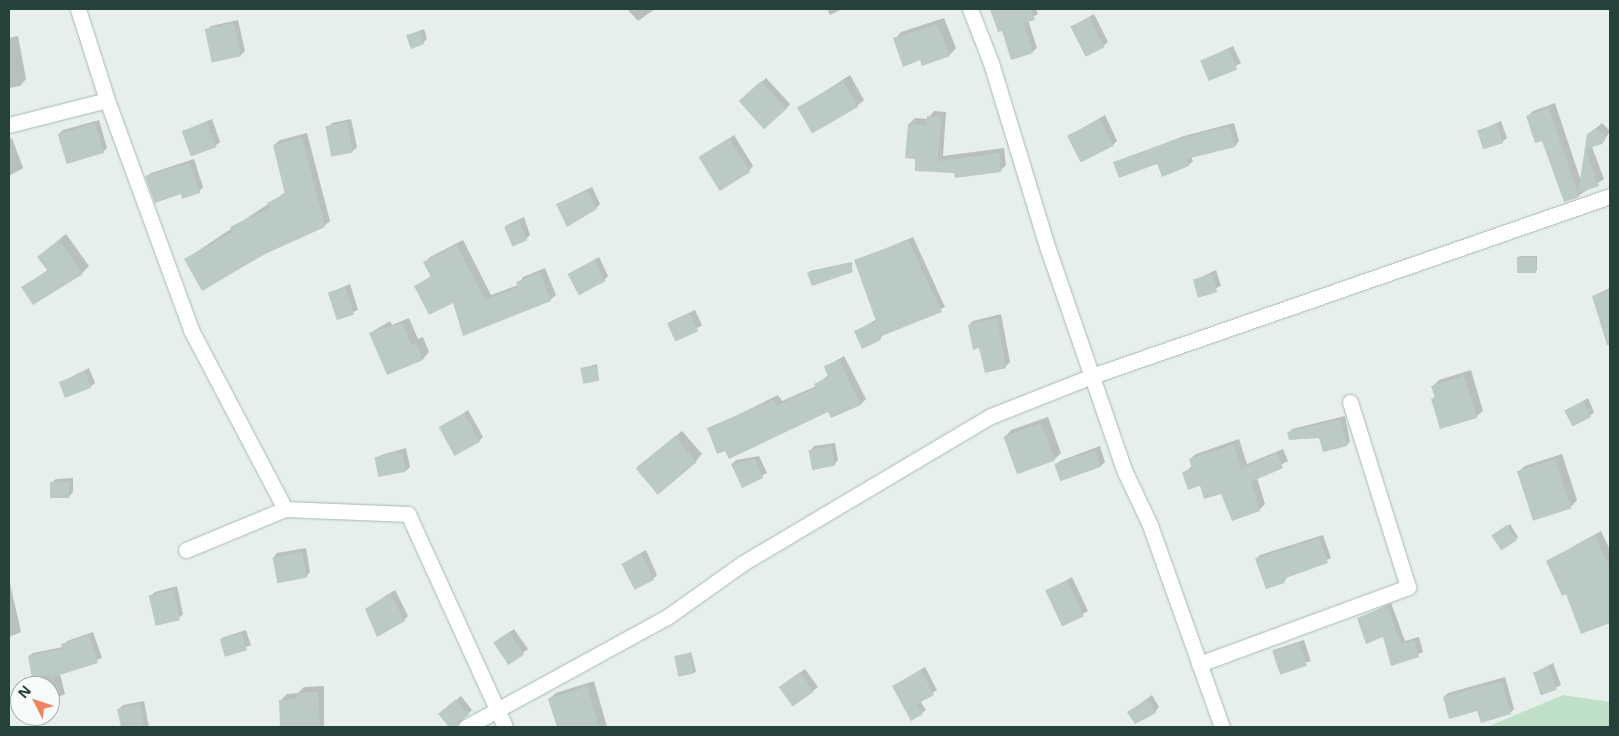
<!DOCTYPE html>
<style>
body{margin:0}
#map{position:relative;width:1619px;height:736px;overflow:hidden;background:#e6efeb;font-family:"Noto Sans",sans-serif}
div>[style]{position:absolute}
.green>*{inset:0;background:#bfe0c8}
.shadow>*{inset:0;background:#0003;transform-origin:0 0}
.building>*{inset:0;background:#bbcac4;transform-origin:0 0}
.roads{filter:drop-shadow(0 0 1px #a8b8b2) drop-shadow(0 0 1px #a8b8b2)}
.minor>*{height:15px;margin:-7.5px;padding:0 7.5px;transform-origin:7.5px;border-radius:7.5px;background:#fff}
span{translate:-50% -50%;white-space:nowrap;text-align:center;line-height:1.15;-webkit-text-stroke:5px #f7fbf9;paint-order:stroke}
.frame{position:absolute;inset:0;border:10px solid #24423a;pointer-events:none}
.north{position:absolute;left:10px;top:676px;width:50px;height:50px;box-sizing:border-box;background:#f7fbf9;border:1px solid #a3b1ad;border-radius:50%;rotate:311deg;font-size:14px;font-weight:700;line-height:20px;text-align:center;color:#24423a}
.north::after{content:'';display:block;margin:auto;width:18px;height:22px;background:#f4845f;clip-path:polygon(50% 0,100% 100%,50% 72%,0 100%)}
</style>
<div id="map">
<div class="green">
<div style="clip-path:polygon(1563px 695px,1610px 702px,1610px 727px,1487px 727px)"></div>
</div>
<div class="shadow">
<div style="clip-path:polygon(627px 9px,655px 9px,638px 21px)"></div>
<div style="clip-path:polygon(827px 9px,842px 9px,830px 15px)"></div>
<div style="clip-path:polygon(991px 9px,1036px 9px,1038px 14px,1028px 20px,1037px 48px,1032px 52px,1003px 29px,999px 31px)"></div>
<div style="clip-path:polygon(1094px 14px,1108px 42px,1103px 46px,1072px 27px)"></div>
<div style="clip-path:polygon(944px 18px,956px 48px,950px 55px,922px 64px,920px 59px,895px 39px,901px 32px)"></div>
<div style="clip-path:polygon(238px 20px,245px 51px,241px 55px,206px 31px,211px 26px)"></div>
<div style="clip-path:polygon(424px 29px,427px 39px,423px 43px,408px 35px)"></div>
<div style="clip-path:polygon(18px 36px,26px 79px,20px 86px,9px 88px,9px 38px)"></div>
<div style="left:1233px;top:46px;width:19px;height:34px;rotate:65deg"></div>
<div style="clip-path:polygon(850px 75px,864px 100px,857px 106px,799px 108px)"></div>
<div style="clip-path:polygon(766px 78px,790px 104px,786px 109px,741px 101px)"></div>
<div style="clip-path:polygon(1555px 103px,1581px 181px,1588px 135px,1602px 123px,1610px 131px,1602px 144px,1592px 147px,1604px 179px,1578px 196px,1527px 117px,1533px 111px)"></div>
<div style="clip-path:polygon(934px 111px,946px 112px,943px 156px,1004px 148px,1006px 165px,1001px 170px,955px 172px,917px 158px,909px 124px,915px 118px,928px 119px)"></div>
<div style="clip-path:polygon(1105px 115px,1117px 141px,1113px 145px,1069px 136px)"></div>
<div style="clip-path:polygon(212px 119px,220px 142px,215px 146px,183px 131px)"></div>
<div style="clip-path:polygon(351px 119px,357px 147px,353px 151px,328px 127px,332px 123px)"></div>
<div style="clip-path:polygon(99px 120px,107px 148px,103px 152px,59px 134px,63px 130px)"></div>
<div style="clip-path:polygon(1501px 121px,1507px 138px,1502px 142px,1479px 131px)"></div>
<div style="clip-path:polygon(1234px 123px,1239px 141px,1235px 146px,1191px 157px,1193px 161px,1189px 165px,1115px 162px,1184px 136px)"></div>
<div style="clip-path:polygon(307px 133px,330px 221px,324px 226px,186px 259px,286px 192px,274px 145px,280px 140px)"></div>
<div style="clip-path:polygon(734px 135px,753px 166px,749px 171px,707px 156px)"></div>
<div style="clip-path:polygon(12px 138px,23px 168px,9px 176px,9px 139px)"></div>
<div style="clip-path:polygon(194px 159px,203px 187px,199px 192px,182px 193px,146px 177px,151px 173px)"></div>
<div style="clip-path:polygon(592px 187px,600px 204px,596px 208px,557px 204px)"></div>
<div style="clip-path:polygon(524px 217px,530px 235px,526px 239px,505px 226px)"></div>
<div style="clip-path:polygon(66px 234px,89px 266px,82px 273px,22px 287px,48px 270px,45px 251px)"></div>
<div style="clip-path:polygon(913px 237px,945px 307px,884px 334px,880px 339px,856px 331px,877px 319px,856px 261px)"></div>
<div style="clip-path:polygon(463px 240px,491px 295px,518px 285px,523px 277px,545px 268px,556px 295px,550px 300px,453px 302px,416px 286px,431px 276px,425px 263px,430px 257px)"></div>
<div style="clip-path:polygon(1520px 256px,1537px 256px,1537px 270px,1535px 272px,1518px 257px)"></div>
<div style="clip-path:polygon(599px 257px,608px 276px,604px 280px,569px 274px)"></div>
<div style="clip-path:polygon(852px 262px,852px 271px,808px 273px,810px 271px)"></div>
<div style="clip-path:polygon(1216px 270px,1221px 286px,1199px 296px,1195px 280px)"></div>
<div style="clip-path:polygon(350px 284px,358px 310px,338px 319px,329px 293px)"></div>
<div style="clip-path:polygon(1610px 288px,1610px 326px,1603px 328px,1593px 296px)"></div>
<div style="left:695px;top:310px;width:17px;height:30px;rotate:65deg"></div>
<div style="clip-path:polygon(1001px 314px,1010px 362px,1005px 367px,980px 347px,969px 325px,973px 321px)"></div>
<div style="clip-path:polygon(409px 318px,418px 339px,423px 337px,429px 352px,423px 359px,388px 374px,370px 333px,390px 321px,392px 325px)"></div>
<div style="clip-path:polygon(844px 356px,866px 399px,861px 404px,832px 416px,829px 410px,725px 449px,709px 429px,778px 395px,782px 401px,816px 386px,828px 375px,825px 367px)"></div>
<div style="clip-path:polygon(597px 364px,599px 380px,581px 369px,583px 368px)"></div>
<div style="clip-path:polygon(89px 368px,95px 383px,90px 387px,61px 382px)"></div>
<div style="clip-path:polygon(1471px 370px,1483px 411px,1476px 417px,1432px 399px,1436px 396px,1433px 386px,1439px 380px)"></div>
<div style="clip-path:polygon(1588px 398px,1594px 412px,1590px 416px,1566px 411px)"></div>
<div style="clip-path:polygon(468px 410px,483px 437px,479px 441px,441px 429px)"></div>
<div style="clip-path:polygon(1345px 416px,1350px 441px,1347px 445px,1320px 436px,1289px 433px,1292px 429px)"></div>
<div style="clip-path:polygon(1048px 417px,1061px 453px,1054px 460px,1005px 437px,1011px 430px)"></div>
<div style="clip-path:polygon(682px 431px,702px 454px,696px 461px,637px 467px)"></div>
<div style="clip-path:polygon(1239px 439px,1247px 464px,1283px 449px,1288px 461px,1257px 478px,1265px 504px,1259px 510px,1201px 484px,1184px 473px,1192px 466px,1190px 459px,1196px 454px)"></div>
<div style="clip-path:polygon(835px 443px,838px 460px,834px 465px,810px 451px,814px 446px)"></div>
<div style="clip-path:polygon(1100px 446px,1105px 462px,1101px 466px,1061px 481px,1056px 465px,1060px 461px)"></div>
<div style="clip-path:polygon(406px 448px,410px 467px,406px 471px,376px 459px,381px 455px)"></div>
<div style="clip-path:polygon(1562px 454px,1577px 500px,1571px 507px,1518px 472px,1525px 466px)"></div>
<div style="clip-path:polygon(759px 456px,767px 473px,743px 486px,732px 464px,736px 460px)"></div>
<div style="clip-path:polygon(73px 478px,73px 492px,69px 497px,51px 483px,56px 479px)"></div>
<div style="clip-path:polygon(1510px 524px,1518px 537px,1502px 548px,1496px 534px)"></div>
<div style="clip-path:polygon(1601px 531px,1610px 550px,1610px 622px,1582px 633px,1567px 592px,1547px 561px)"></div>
<div style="clip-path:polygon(1323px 535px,1331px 558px,1288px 576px,1284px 582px,1256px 559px,1260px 555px)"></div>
<div style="clip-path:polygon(306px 548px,310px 572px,306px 577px,273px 558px,277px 553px)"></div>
<div style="clip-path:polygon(646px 550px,657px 575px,653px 579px,622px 564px)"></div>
<div style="clip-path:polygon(1072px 577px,1088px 611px,1063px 625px,1048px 591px)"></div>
<div style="clip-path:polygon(9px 579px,21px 632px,9px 637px)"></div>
<div style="clip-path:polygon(177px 586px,183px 614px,179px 618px,150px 596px,155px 592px)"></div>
<div style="clip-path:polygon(395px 590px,408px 616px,404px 620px,366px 609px)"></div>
<div style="clip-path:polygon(1391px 603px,1405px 641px,1419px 637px,1423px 652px,1392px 664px,1384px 636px,1358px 619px)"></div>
<div style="clip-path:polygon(514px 629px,528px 649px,508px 664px,499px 639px)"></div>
<div style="left:246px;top:630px;width:16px;height:26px;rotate:72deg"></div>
<div style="clip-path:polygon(93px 632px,102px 658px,60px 674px,65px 694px,50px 701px,50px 686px,41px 686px,29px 656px,33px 653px,63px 647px,67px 641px)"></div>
<div style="left:1304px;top:640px;width:22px;height:33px;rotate:72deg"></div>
<div style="clip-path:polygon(691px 652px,696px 671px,694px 673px,675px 658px)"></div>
<div style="clip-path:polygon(1553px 663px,1561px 685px,1542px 695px,1534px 673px)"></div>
<div style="clip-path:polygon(925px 667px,937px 690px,920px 701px,926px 710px,922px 713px,893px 686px)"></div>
<div style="clip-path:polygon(805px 669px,818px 687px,793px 706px,785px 684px)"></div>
<div style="clip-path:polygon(1505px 677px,1514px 709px,1510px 713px,1444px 697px,1448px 693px)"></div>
<div style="clip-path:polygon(594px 681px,607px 727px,558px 727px,549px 699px,556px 693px)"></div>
<div style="clip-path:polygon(324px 686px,324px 727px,281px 727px,280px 701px,287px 694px,298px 693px,304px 687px)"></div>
<div style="clip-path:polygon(1152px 695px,1159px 707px,1155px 712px,1129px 712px)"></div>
<div style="clip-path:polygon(461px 696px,472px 710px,456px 727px,451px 727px,440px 714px)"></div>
<div style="clip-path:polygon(144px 701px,149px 727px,122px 727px,119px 709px,123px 705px)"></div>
</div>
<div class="building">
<div style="clip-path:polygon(990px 9px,1031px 9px,1035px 20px,1024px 23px,1033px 53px,1011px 60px,1002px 31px,998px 32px)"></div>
<div style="left:1089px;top:17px;width:34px;height:21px;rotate:63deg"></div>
<div style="left:234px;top:23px;width:34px;height:30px;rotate:78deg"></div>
<div style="clip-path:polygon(937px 24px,950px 56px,922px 66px,920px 60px,903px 67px,893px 38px)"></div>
<div style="clip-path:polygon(420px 32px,424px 44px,411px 49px,406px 35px)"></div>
<div style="left:1229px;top:49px;width:22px;height:31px;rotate:68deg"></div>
<div style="left:761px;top:81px;width:38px;height:30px;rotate:48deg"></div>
<div style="left:843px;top:81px;width:30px;height:53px;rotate:60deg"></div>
<div style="clip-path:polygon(1549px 108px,1579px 197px,1564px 202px,1542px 141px,1535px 143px,1526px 116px)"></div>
<div style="clip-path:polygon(927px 116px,941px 117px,938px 161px,999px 153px,1001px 172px,955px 178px,954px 173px,915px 171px,915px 159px,905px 158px,908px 124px,926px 125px)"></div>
<div style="left:1100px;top:119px;width:30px;height:37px;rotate:63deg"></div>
<div style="left:207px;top:122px;width:27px;height:27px;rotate:70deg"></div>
<div style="left:347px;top:122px;width:31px;height:22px;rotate:79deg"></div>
<div style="left:95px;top:123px;width:31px;height:39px;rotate:73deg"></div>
<div style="left:1497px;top:124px;width:20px;height:21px;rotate:72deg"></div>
<div style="clip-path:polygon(1230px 126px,1235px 147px,1187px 159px,1189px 166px,1162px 177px,1157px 164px,1119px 178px,1113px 162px,1178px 139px)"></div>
<div style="clip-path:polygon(1596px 128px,1605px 134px,1604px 142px,1586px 150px,1599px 186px,1578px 193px,1587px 134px)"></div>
<div style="clip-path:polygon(302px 138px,325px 227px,265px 254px,202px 291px,184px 259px,232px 232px,230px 227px,269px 208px,267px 203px,285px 194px,273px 145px)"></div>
<div style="left:729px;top:138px;width:40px;height:36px;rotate:58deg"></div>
<div style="clip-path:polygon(190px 163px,200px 193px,182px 199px,181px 194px,155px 203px,145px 176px)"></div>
<div style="clip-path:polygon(588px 191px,597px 209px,567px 227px,556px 204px)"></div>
<div style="left:519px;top:221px;width:21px;height:16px;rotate:67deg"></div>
<div style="clip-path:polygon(59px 240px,83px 274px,33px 305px,21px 287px,48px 271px,37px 257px)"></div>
<div style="clip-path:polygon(908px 240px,942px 312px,879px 337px,881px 340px,862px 349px,854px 331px,876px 321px,854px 260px)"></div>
<div style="clip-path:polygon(457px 245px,485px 300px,518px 287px,516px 282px,540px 273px,551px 301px,463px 336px,453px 303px,429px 315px,414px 286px,431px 277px,423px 262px)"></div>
<div style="left:1517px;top:257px;width:19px;height:16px"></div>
<div style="left:594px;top:260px;width:24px;height:30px;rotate:62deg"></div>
<div style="clip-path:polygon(850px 263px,853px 272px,812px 286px,807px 273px)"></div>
<div style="left:1212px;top:274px;width:19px;height:20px;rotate:74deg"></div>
<div style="left:345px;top:287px;width:29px;height:18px;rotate:72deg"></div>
<div style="clip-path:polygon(1610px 290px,1610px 345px,1607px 345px,1592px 296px)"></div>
<div style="left:690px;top:313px;width:20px;height:25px;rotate:66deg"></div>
<div style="clip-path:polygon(997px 318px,1006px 368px,985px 373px,979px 348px,973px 350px,968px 325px)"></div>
<div style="clip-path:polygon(402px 323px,411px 345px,416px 343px,423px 360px,387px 375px,369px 333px)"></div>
<div style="clip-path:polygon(839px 360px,861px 405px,831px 418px,828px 412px,729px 459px,725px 451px,717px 454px,707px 428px,773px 400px,777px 405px,816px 388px,814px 384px,828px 377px,824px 366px)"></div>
<div style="left:596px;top:365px;width:16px;height:16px;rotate:79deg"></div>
<div style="left:85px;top:372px;width:17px;height:28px;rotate:69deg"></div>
<div style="clip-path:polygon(1464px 376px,1477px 418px,1440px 429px,1431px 399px,1435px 398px,1431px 386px)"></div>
<div style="left:1583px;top:401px;width:18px;height:21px;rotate:63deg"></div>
<div style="left:464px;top:413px;width:33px;height:29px;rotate:61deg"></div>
<div style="clip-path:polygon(1341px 419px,1347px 446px,1323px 452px,1319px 438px,1289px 440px,1287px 432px)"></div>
<div style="left:1041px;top:423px;width:40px;height:40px;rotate:70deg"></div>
<div style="left:675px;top:436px;width:34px;height:51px;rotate:50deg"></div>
<div style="clip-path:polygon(1234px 444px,1241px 469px,1277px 453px,1283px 468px,1251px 482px,1260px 511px,1232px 521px,1221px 494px,1204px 499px,1200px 486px,1188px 490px,1182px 472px,1192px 469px,1189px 459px)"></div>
<div style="left:831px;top:446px;width:20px;height:23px;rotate:79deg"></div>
<div style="left:1095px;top:450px;width:18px;height:43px;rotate:71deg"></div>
<div style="left:402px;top:452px;width:20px;height:28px;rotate:79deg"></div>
<div style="clip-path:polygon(755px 459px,763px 478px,742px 488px,731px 464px)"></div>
<div style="left:1555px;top:459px;width:52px;height:40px;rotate:72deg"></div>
<div style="left:50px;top:482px;width:19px;height:16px"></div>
<div style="left:1507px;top:525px;width:18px;height:19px;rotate:56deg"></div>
<div style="clip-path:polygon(1595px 536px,1610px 567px,1610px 623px,1581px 634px,1566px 594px,1562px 596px,1546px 561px)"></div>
<div style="clip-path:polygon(1319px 538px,1328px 563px,1283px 579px,1285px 583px,1266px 589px,1255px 559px)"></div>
<div style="left:302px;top:552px;width:26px;height:30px;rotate:79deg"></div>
<div style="left:641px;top:554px;width:29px;height:22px;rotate:63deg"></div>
<div style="left:1067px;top:580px;width:40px;height:24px;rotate:65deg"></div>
<div style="left:173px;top:590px;width:31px;height:25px;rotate:77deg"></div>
<div style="clip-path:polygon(390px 593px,405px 621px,377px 637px,365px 609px)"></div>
<div style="clip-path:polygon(1387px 606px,1401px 644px,1414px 640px,1419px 657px,1391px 666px,1383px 637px,1366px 644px,1357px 618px)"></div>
<div style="left:509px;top:632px;width:27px;height:19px;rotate:56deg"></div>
<div style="left:242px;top:633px;width:18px;height:23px;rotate:74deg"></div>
<div style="clip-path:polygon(89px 635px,98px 663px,50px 678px,50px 675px,32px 679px,28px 656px,63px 649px,61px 644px)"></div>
<div style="left:1299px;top:643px;width:24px;height:28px;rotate:71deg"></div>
<div style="left:690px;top:653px;width:21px;height:16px;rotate:79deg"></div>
<div style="left:1549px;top:667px;width:24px;height:17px;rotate:71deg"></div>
<div style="clip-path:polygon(921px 670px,934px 695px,917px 704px,923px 714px,911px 721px,892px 686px)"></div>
<div style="left:800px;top:672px;width:24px;height:26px;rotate:55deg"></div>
<div style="clip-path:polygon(1501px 681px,1511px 714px,1481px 723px,1477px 711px,1449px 719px,1443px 697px)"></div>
<div style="clip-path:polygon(587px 686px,599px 727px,557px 727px,548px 699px)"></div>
<div style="clip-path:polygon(318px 692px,320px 727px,280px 727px,279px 700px,297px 699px,296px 693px)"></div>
<div style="clip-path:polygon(456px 699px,469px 715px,458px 722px,457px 727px,449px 727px,438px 714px)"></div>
<div style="clip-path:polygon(1148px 699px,1156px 713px,1135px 724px,1127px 712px)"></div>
<div style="clip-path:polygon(140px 704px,144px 727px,121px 727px,117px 709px)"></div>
</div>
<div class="roads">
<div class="minor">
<div style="left:78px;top:9px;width:96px;rotate:72.3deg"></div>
<div style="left:107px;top:100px;width:245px;rotate:69.9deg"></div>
<div style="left:191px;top:330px;width:202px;rotate:62.3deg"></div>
<div style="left:970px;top:9px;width:58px;rotate:68.7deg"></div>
<div style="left:991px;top:63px;width:195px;rotate:73deg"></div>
<div style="left:1048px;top:249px;width:236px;rotate:71deg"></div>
<div style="left:1125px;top:472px;width:59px;rotate:64.7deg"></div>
<div style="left:1150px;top:525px;width:214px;rotate:70.4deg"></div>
<div style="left:9px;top:125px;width:101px;rotate:-14.3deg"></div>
<div style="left:186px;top:550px;width:107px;rotate:-22.5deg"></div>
<div style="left:285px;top:509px;width:123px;rotate:2.3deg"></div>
<div style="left:408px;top:514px;width:234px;rotate:65.5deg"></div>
<div style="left:1199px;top:664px;width:223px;rotate:-20.2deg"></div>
<div style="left:1408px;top:587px;width:194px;rotate:-107.4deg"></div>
<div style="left:466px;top:727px;width:229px;rotate:-28.7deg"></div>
<div style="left:667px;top:617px;width:93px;rotate:-35.4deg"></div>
<div style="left:743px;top:563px;width:288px;rotate:-30.7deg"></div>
<div style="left:991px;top:416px;width:109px;rotate:-21.6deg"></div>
<div style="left:1092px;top:376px;width:548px;rotate:-19.16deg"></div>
</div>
</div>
<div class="frame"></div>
<div class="north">N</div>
</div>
